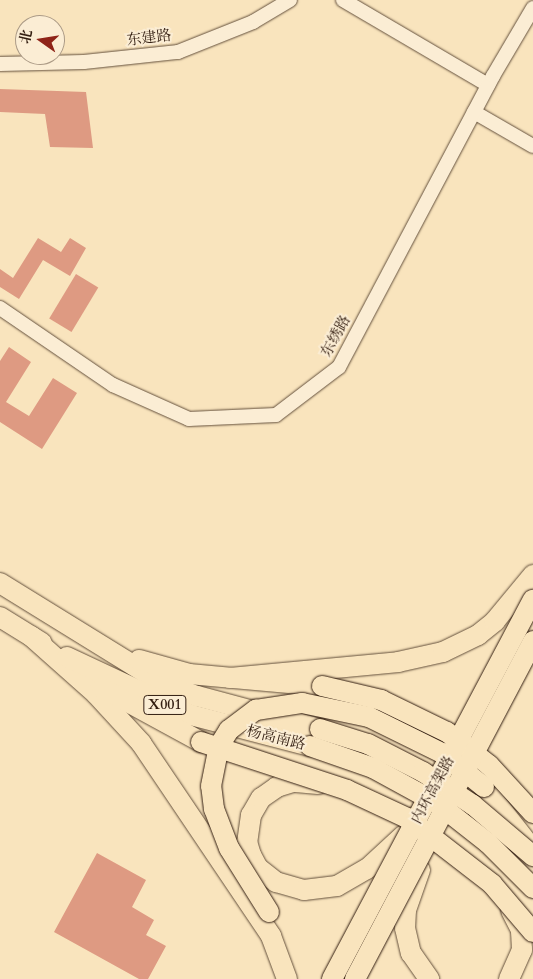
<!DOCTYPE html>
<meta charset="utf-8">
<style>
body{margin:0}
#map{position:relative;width:533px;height:979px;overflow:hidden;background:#f9e4bd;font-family:Cardo,"Noto Serif SC",serif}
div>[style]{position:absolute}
.building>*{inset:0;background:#de9a82;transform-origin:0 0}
.roads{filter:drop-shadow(0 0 1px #64503c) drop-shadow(0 0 1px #64503c)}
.minor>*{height:14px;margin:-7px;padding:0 7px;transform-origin:7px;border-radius:7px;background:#fbedd4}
.highway>*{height:20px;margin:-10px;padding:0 10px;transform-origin:10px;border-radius:10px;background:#f9e4bd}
.bridges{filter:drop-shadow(0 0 1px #331e11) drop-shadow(0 0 1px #331e11)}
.highway-bridge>*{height:20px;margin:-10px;padding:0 10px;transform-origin:10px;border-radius:10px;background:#f9e4bd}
span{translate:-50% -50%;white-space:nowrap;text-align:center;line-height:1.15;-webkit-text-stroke:4px #fbedd4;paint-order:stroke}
.shield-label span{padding:1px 4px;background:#fbedd4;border:1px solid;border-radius:4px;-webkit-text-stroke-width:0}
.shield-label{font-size:14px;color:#331e11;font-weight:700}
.street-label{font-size:15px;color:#331e11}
.north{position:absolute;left:15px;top:15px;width:50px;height:50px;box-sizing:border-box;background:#fbedd4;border:1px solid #ab9a86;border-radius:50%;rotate:283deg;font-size:14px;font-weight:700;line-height:20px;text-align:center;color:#331e11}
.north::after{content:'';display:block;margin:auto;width:18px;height:22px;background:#8f2418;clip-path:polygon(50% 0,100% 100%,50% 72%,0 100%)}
</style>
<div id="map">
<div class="building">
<div style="clip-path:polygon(0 89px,86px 92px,93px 148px,50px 147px,45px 114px,0 112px)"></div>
<div style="clip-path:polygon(38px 238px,61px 252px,70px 238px,86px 248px,70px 276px,43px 260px,19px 299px,0 287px,0 269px,13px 278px)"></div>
<div style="left:76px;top:274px;width:26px;height:52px;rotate:31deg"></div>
<div style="clip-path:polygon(9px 347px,31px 362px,6px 402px,29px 416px,53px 378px,77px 393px,42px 449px,0 422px,0 361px)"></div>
<div style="clip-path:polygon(97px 853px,146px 880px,132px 907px,154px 920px,146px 935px,166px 946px,148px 979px,139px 979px,54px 932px)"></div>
</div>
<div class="roads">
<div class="minor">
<div style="left:343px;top:0;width:168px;rotate:30.4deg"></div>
<div style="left:0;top:64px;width:84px;rotate:-1.4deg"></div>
<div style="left:84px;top:62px;width:95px;rotate:-6.1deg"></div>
<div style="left:178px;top:52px;width:81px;rotate:-21.8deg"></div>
<div style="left:253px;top:22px;width:43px;rotate:-30.7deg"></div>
<div style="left:474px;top:112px;width:68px;rotate:30deg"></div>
<div style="left:0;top:308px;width:137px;rotate:34.3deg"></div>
<div style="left:113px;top:385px;width:83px;rotate:24.1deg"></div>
<div style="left:189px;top:419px;width:87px;rotate:-2.6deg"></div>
<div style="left:276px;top:415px;width:79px;rotate:-37.3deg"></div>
<div style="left:339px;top:367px;width:329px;rotate:-62.1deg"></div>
<div style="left:493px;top:76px;width:79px;rotate:-59.5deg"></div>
</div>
<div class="highway">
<div style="left:0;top:583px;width:188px;rotate:31.7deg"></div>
<div style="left:160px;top:682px;width:40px;rotate:21deg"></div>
<div style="left:197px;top:696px;width:127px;rotate:15deg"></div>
<div style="left:0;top:617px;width:49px;rotate:31.8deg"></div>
<div style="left:31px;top:636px;width:87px;rotate:41.7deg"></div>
<div style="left:96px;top:694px;width:67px;rotate:47.4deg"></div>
<div style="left:141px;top:743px;width:233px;rotate:56deg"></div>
<div style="left:271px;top:936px;width:46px;rotate:69.6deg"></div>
<div style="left:67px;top:657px;width:137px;rotate:25.1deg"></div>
<div style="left:191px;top:715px;width:123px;rotate:14.6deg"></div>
<div style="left:139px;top:660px;width:52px;rotate:15.6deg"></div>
<div style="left:189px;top:674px;width:134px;rotate:5.2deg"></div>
<div style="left:230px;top:678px;width:169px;rotate:-5.4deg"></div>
<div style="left:398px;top:662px;width:46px;rotate:-12.5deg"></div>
<div style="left:443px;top:652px;width:39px;rotate:-26deg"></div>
<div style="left:478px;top:635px;width:22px;rotate:-39deg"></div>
<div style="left:495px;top:621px;width:60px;rotate:-50.4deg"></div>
<div style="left:102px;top:688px;width:113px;rotate:28.6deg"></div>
<div style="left:318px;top:784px;width:25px;rotate:-175deg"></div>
<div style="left:293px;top:782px;width:17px;rotate:163deg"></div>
<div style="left:277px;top:787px;width:19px;rotate:145deg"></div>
<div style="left:261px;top:798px;width:20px;rotate:120deg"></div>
<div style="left:251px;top:815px;width:27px;rotate:98deg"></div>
<div style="left:247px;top:842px;width:14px;rotate:73deg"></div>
<div style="left:251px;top:855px;width:15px;rotate:62deg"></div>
<div style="left:258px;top:868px;width:23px;rotate:38deg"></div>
<div style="left:276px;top:882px;width:29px;rotate:16deg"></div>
<div style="left:304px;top:890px;width:33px;rotate:-7deg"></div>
<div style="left:337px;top:886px;width:34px;rotate:-30deg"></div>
<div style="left:367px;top:869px;width:50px;rotate:-42.6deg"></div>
<div style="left:484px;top:787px;width:80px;rotate:52.1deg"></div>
<div style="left:420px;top:870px;width:42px;rotate:109.3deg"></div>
<div style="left:406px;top:910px;width:18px;rotate:93deg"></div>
<div style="left:405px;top:928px;width:26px;rotate:77deg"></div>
<div style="left:411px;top:953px;width:32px;rotate:55deg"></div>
<div style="left:509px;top:979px;width:32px;rotate:-66deg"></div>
<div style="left:522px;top:950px;width:20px;rotate:-93deg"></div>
<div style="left:521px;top:930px;width:22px;rotate:-117deg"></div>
</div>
</div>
<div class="bridges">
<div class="highway-bridge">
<div style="left:322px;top:686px;width:61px;rotate:13.3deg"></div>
<div style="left:381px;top:700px;width:73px;rotate:25.9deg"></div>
<div style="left:447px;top:732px;width:53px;rotate:38.2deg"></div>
<div style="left:489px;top:765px;width:65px;rotate:47.5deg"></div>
<div style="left:320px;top:729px;width:50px;rotate:17.4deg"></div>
<div style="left:368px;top:744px;width:62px;rotate:27deg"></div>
<div style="left:423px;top:772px;width:60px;rotate:33.4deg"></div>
<div style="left:473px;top:805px;width:79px;rotate:40.4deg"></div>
<div style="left:201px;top:742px;width:154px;rotate:18.2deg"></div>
<div style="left:347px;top:790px;width:66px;rotate:25deg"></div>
<div style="left:407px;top:818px;width:108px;rotate:37.8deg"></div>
<div style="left:492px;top:884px;width:63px;rotate:49.5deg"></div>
<div style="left:310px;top:746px;width:67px;rotate:19.2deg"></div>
<div style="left:373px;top:768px;width:73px;rotate:28.7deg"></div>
<div style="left:437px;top:803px;width:65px;rotate:38.1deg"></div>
<div style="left:488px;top:843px;width:64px;rotate:45deg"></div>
<div style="left:269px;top:912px;width:75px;rotate:-122deg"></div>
<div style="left:229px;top:848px;width:42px;rotate:-111deg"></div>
<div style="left:214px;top:809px;width:23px;rotate:-97deg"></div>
<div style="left:211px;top:786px;width:41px;rotate:-78.7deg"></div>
<div style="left:219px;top:746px;width:19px;rotate:-58deg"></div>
<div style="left:229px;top:730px;width:34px;rotate:-37deg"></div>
<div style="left:256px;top:710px;width:47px;rotate:-8.7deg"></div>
<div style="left:302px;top:703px;width:68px;rotate:11.8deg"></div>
<div style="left:369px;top:717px;width:81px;rotate:26.3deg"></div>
<div style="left:442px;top:753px;width:54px;rotate:39deg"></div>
<div style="left:332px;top:979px;width:429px;rotate:-62.1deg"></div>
<div style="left:355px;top:979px;width:382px;rotate:-62.2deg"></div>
</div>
</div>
<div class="shield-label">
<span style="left:165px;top:705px">X001</span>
</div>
<div class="street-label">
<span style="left:149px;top:38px;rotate:-7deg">东建路</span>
<span style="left:336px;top:336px;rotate:-61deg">东绣路</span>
<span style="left:276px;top:738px;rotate:14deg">杨高南路</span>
<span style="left:433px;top:790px;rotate:-62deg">内环高架路</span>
</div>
<div class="north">北</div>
</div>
